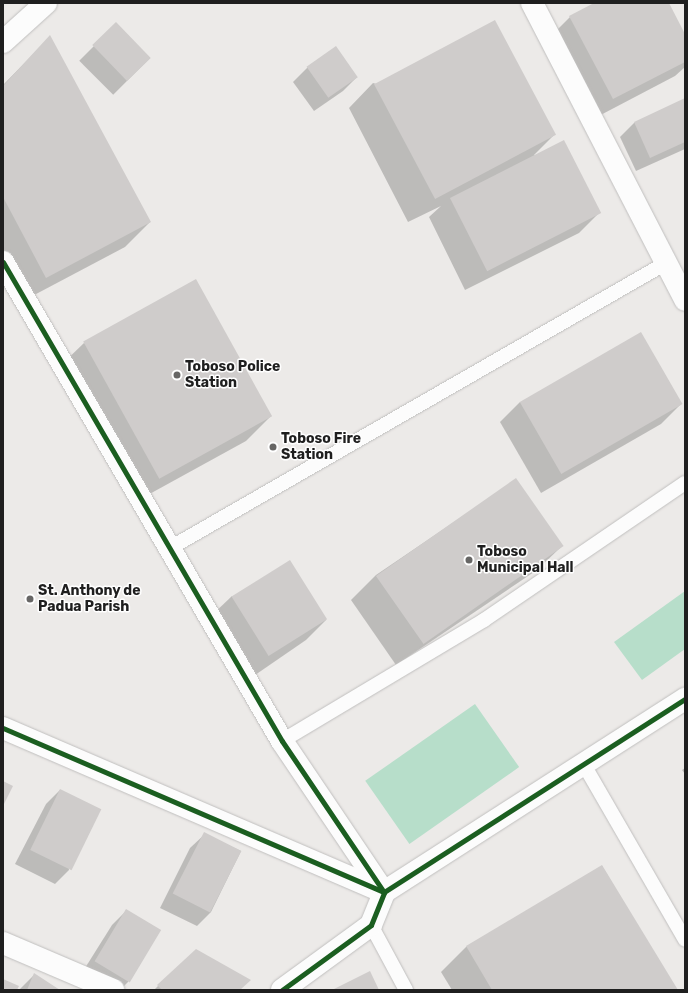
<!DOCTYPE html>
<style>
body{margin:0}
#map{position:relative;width:688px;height:993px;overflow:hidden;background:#eceae8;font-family:Rubik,sans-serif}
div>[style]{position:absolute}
.pitch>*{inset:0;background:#b7deca;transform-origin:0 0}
.shadow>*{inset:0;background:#0003;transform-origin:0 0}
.building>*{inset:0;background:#cfcccb;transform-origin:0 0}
.roads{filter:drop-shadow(0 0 1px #c0bfbe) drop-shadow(0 0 1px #c0bfbe)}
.service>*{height:14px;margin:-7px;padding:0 7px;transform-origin:7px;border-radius:7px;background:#fcfcfc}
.minor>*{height:22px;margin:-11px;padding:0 11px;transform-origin:11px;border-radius:11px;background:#fcfcfc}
.cycleway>*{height:5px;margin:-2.5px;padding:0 2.5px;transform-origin:2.5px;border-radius:2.5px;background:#1b5e20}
.dots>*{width:11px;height:11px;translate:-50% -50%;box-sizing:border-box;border:2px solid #fff;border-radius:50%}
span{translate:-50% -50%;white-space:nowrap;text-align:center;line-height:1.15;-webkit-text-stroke:3px #fff;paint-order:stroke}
.poi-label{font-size:14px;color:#1f1f1f;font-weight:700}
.left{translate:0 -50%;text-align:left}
.frame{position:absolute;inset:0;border:4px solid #1f1f1f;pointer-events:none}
</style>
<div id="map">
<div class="pitch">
<div style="clip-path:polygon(685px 591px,685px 649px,642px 680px,614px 642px)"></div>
<div style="left:475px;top:704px;width:77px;height:134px;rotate:55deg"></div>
</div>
<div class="shadow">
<div style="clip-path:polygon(596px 3px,668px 3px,685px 36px,685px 67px,675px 76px,593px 119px,550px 37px,570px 17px)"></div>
<div style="left:116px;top:24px;width:48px;height:52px;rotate:45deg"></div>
<div style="clip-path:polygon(50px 37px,150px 222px,125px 247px,21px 302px,3px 268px,3px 85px)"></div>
<div style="clip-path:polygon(308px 67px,357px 77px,343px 91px,314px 111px,293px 82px)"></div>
<div style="clip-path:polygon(373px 83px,554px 135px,534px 155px,599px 213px,579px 233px,465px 290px,429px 217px,441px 206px,408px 222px,349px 108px)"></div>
<div style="clip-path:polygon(685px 99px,685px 149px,636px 171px,620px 137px,634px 123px)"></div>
<div style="clip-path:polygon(84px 343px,271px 416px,246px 441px,135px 502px,59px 367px)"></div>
<div style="clip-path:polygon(520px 402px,681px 404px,661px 424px,541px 493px,500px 422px)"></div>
<div style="clip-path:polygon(516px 480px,562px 546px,537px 570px,396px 665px,351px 600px,376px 575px)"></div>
<div style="clip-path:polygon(232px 596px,326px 620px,306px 640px,248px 680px,211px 616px)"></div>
<div style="clip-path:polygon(685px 768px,685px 774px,682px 770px)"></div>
<div style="clip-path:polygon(60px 790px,69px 870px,55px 884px,15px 864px,46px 804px)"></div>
<div style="clip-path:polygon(205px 834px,241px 851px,211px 912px,197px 926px,160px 908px,190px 848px)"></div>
<div style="clip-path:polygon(602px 866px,676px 990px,452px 990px,441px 972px,466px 947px)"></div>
<div style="clip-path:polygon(127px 910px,128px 982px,120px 990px,80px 976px,112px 925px)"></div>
<div style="clip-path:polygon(34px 975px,58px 990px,19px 990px)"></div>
<div style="clip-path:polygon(158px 986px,239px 990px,154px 990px)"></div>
</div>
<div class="building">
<div style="clip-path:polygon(594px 3px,669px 3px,685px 34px,685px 62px,613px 99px,569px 16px)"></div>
<div style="left:495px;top:20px;width:130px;height:137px;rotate:62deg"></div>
<div style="left:116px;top:22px;width:50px;height:33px;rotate:46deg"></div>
<div style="clip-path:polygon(50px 35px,151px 222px,46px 278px,3px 197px,3px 86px)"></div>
<div style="left:336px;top:46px;width:38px;height:36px;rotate:55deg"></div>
<div style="clip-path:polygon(685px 98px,685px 142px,650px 158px,634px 122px)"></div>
<div style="left:564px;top:140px;width:82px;height:128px;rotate:63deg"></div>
<div style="left:196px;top:279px;width:157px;height:129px;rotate:61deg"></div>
<div style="left:641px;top:332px;width:83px;height:140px;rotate:60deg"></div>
<div style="left:516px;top:478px;width:83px;height:171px;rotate:55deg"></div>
<div style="left:290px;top:560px;width:70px;height:69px;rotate:58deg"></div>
<div style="clip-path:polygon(3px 781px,13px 786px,3px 806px)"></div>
<div style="left:60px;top:789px;width:46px;height:68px;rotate:26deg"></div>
<div style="left:204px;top:832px;width:42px;height:69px;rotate:27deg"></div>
<div style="clip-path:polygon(602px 865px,678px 990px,492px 990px,466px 946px)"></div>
<div style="left:126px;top:909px;width:41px;height:61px;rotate:31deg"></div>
<div style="clip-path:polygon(196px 949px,251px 980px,240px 990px,162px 990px,157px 985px)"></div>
<div style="clip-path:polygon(370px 971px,379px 990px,332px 990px)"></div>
<div style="clip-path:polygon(34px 973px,60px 990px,27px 990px)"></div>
<div style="clip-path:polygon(3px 979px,19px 986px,17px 990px,3px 990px)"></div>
</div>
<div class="roads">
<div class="service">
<div style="left:170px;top:548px;width:572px;rotate:-29.88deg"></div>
<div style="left:282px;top:741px;width:235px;rotate:-30.9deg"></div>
<div style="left:484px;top:620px;width:243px;rotate:-34.3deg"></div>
<div style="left:583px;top:763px;width:204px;rotate:60deg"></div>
<div style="left:371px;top:925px;width:74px;rotate:61.7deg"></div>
</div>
<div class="minor">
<div style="left:532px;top:3px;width:334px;rotate:62.7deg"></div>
<div style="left:3px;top:42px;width:58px;rotate:-42.2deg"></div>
<div style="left:3px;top:262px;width:554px;rotate:59.78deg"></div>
<div style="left:282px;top:741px;width:182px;rotate:56deg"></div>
<div style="left:3px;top:728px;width:415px;rotate:23.3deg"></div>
<div style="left:3px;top:943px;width:120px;rotate:23.1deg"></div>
<div style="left:282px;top:990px;width:110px;rotate:-36.1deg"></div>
<div style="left:371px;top:925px;width:35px;rotate:-68deg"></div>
<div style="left:384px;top:892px;width:358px;rotate:-32.7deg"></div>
</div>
</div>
<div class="cycleway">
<div style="left:3px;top:262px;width:554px;rotate:59.78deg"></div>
<div style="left:282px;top:741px;width:182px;rotate:56deg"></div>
<div style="left:3px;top:728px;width:415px;rotate:23.3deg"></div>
<div style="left:282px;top:990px;width:110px;rotate:-36.1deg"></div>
<div style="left:371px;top:925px;width:35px;rotate:-68deg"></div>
<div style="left:384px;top:892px;width:358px;rotate:-32.7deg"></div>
</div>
<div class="dots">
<div style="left:177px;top:375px;background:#676665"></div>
<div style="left:273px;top:447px;background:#676665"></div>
<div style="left:469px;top:560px;background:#676665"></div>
<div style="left:30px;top:599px;background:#676665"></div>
</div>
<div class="poi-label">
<span class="left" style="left:185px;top:375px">Toboso Police<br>Station</span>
<span class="left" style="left:281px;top:447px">Toboso Fire<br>Station</span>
<span class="left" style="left:477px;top:560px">Toboso<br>Municipal Hall</span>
<span class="left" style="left:38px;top:599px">St. Anthony de<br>Padua Parish</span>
</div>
<div class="frame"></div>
</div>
